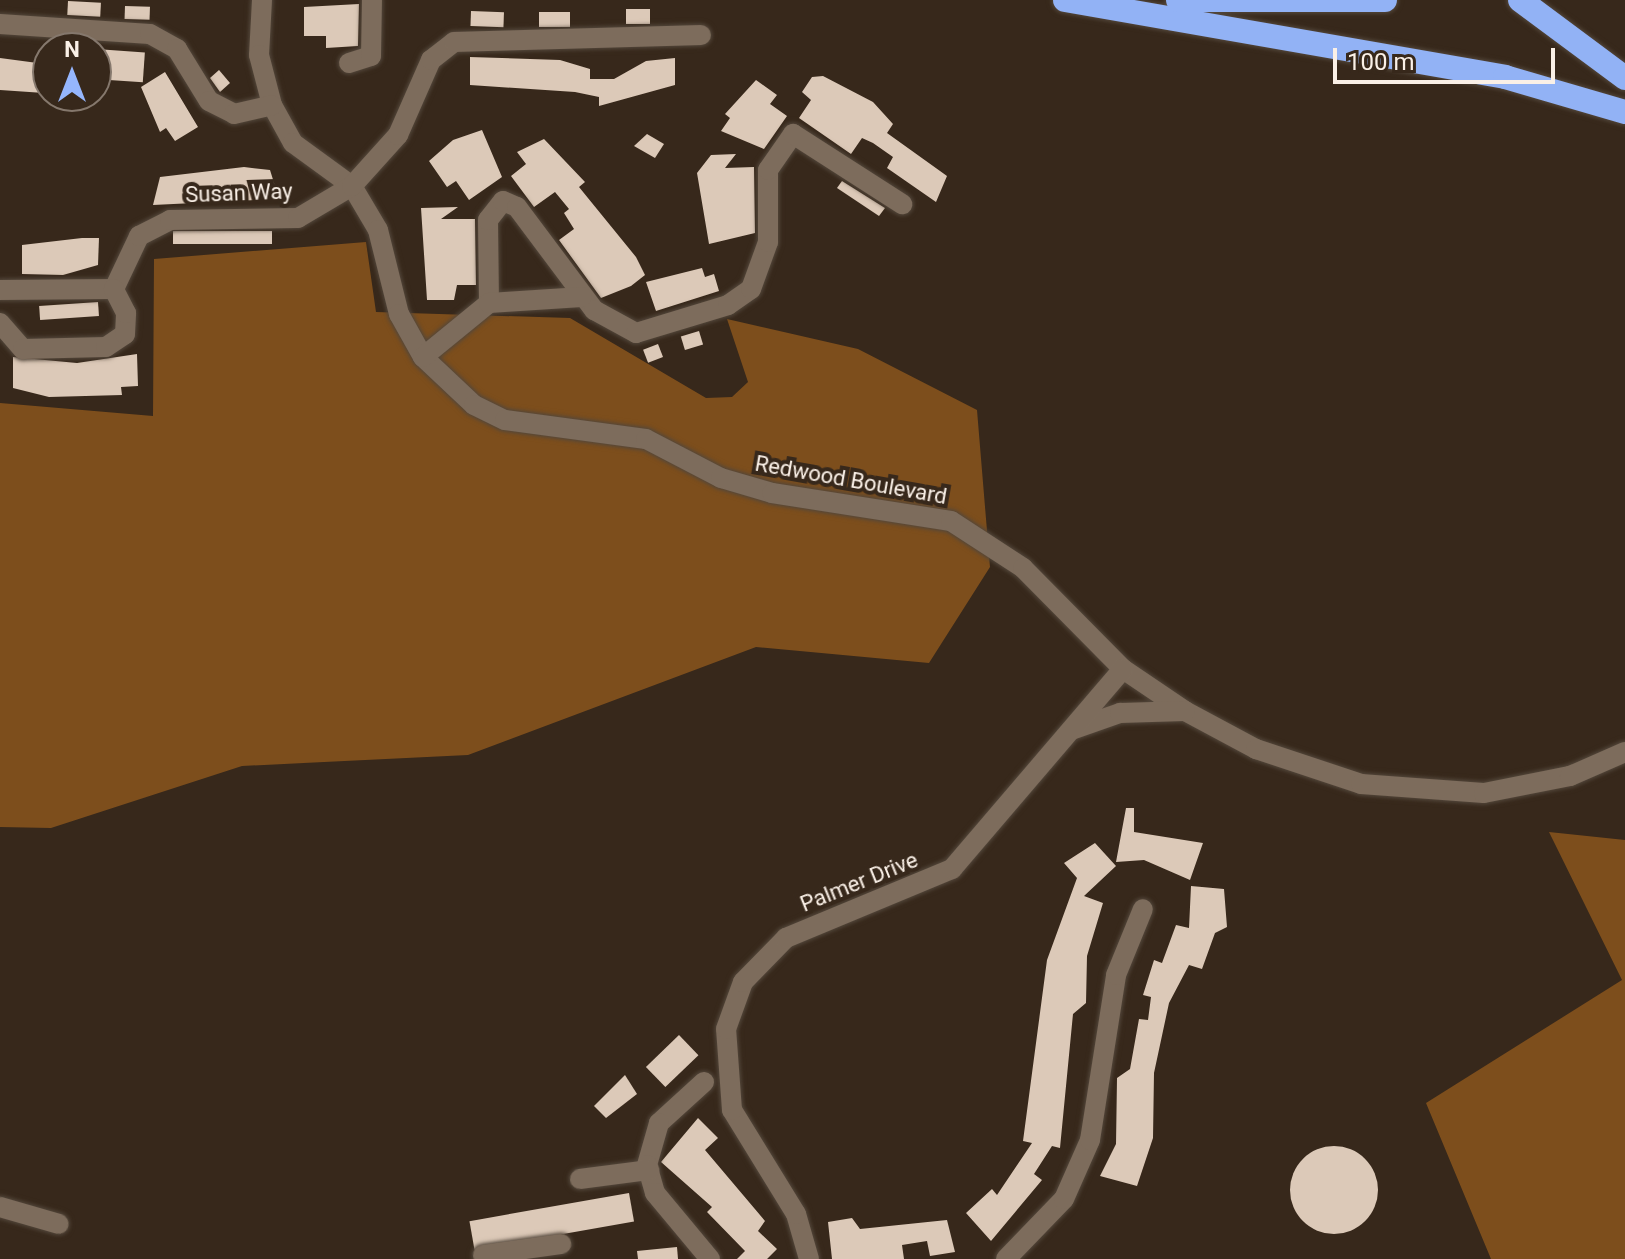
<!DOCTYPE html>
<style>
body{margin:0}
#map{position:relative;width:1625px;height:1259px;overflow:hidden;background:#37281b;font-family:Roboto,sans-serif}
div>[style]{position:absolute}
.forest>*{inset:0;background:#7d4e1c}
.building>*{inset:0;background:#dcc9b8;transform-origin:0 0}
.round{border-radius:50%}
.roads{filter:drop-shadow(0 0 2px #53473b) drop-shadow(0 0 2px #53473b)}
.minor>*{height:20px;margin:-10px;padding:0 10px;transform-origin:10px;border-radius:10px;background:#7d6c5c}
.highway>*{height:24px;margin:-12px;padding:0 12px;transform-origin:12px;border-radius:12px;background:#92b2f5}
span{translate:-50% -50%;white-space:nowrap;text-align:center;line-height:1.15;-webkit-text-stroke:8px #37281b;paint-order:stroke}
.street-label{font-size:22px;color:#faf0e7}
.north{position:absolute;left:32px;top:32px;width:80px;height:80px;box-sizing:border-box;background:#37281b;border:2px solid #85786d;border-radius:50%;rotate:0deg;font-size:22px;font-weight:700;line-height:32px;text-align:center;color:#faf0e7}
.north::after{content:'';display:block;margin:auto;width:28px;height:36px;background:#95b6fd;clip-path:polygon(50% 0,100% 100%,50% 72%,0 100%)}
.scale{position:absolute;left:1333px;top:48px;width:222px;height:36px;box-sizing:border-box;border:4px solid #faf0e7;border-top:0;padding-left:10px;font-size:24px;line-height:28px;white-space:nowrap;color:#faf0e7;-webkit-text-stroke:6px #37281b;paint-order:stroke}
</style>
<div id="map">
<div class="forest">
<div style="clip-path:polygon(366px 242px,376px 312px,570px 318px,706px 398px,732px 397px,748px 382px,727px 319px,858px 349px,977px 410px,990px 567px,929px 663px,756px 647px,468px 755px,242px 766px,51px 828px,0 827px,0 403px,153px 416px,154px 259px)"></div>
<div style="clip-path:polygon(1549px 832px,1625px 840px,1625px 1259px,1491px 1259px,1426px 1103px,1622px 980px)"></div>
</div>
<div class="building">
<div style="left:68px;top:1px;width:33px;height:14px;rotate:3deg"></div>
<div style="clip-path:polygon(359px 4px,358px 46px,326px 48px,326px 36px,304px 36px,304px 7px)"></div>
<div style="left:125px;top:6px;width:25px;height:13px;rotate:2deg"></div>
<div style="left:626px;top:9px;width:24px;height:15px"></div>
<div style="left:471px;top:11px;width:33px;height:15px;rotate:2deg"></div>
<div style="left:539px;top:12px;width:31px;height:15px"></div>
<div style="left:96px;top:49px;width:49px;height:30px;rotate:4deg"></div>
<div style="clip-path:polygon(470px 57px,560px 60px,590px 69px,590px 79px,614px 79px,646px 61px,675px 58px,675px 85px,599px 106px,599px 97px,575px 92px,470px 85px)"></div>
<div style="clip-path:polygon(0 58px,45px 64px,44px 93px,0 90px)"></div>
<div style="clip-path:polygon(219px 70px,230px 83px,220px 92px,210px 78px)"></div>
<div style="clip-path:polygon(165px 72px,198px 127px,175px 141px,166px 128px,160px 132px,141px 87px)"></div>
<div style="clip-path:polygon(823px 76px,873px 102px,893px 124px,887px 133px,947px 176px,936px 202px,887px 168px,893px 157px,873px 143px,862px 138px,851px 154px,799px 118px,811px 100px,802px 92px,812px 77px)"></div>
<div style="clip-path:polygon(756px 80px,777px 95px,770px 104px,787px 116px,764px 149px,721px 131px,730px 118px,725px 114px)"></div>
<div style="clip-path:polygon(482px 130px,502px 177px,469px 200px,456px 181px,447px 187px,429px 161px,453px 140px)"></div>
<div style="clip-path:polygon(647px 134px,664px 144px,655px 158px,634px 146px)"></div>
<div style="clip-path:polygon(544px 139px,585px 182px,579px 187px,636px 257px,645px 275px,631px 286px,601px 298px,559px 240px,574px 229px,564px 213px,569px 209px,555px 192px,534px 207px,511px 176px,526px 164px,517px 152px)"></div>
<div style="clip-path:polygon(736px 154px,725px 168px,754px 167px,755px 233px,709px 244px,697px 173px,711px 155px)"></div>
<div style="clip-path:polygon(244px 167px,270px 170px,279px 199px,153px 205px,160px 177px)"></div>
<div style="clip-path:polygon(842px 181px,885px 208px,879px 216px,837px 188px)"></div>
<div style="clip-path:polygon(458px 207px,441px 219px,475px 219px,476px 285px,457px 285px,454px 300px,427px 300px,421px 208px)"></div>
<div style="left:272px;top:231px;width:13px;height:99px;rotate:90deg"></div>
<div style="clip-path:polygon(82px 238px,99px 238px,98px 265px,63px 275px,22px 274px,22px 245px)"></div>
<div style="clip-path:polygon(702px 268px,705px 277px,714px 274px,719px 291px,656px 311px,646px 282px)"></div>
<div style="left:98px;top:302px;width:14px;height:59px;rotate:86deg"></div>
<div style="left:699px;top:331px;width:14px;height:19px;rotate:73deg"></div>
<div style="left:658px;top:344px;width:14px;height:16px;rotate:69deg"></div>
<div style="clip-path:polygon(137px 354px,138px 386px,121px 387px,122px 395px,49px 397px,13px 388px,13px 357px,77px 363px)"></div>
<div style="clip-path:polygon(1126px 808px,1134px 808px,1134px 832px,1203px 843px,1190px 880px,1144px 860px,1116px 862px)"></div>
<div style="clip-path:polygon(1095px 843px,1116px 866px,1084px 896px,1103px 903px,1087px 956px,1086px 1003px,1073px 1014px,1060px 1148px,1052px 1146px,1034px 1174px,1042px 1180px,991px 1241px,966px 1213px,992px 1189px,997px 1195px,1032px 1143px,1023px 1141px,1047px 960px,1077px 878px,1064px 863px)"></div>
<div style="clip-path:polygon(1191px 886px,1224px 889px,1227px 927px,1215px 933px,1202px 969px,1189px 965px,1169px 1003px,1154px 1073px,1153px 1138px,1137px 1186px,1100px 1176px,1116px 1144px,1117px 1078px,1130px 1069px,1139px 1019px,1148px 1020px,1151px 997px,1143px 995px,1154px 960px,1162px 963px,1176px 925px,1189px 928px)"></div>
<div style="left:679px;top:1035px;width:28px;height:46px;rotate:46deg"></div>
<div style="clip-path:polygon(625px 1075px,637px 1094px,606px 1118px,594px 1106px)"></div>
<div style="clip-path:polygon(698px 1118px,718px 1138px,705px 1150px,765px 1221px,758px 1231px,777px 1249px,767px 1259px,737px 1259px,745px 1251px,707px 1212px,712px 1207px,661px 1162px)"></div>
<div class="round" style="left:1290px;top:1146px;width:88px;height:88px"></div>
<div style="left:629px;top:1193px;width:29px;height:162px;rotate:80deg"></div>
<div style="clip-path:polygon(852px 1218px,860px 1229px,947px 1220px,955px 1252px,930px 1256px,927px 1241px,902px 1245px,904px 1259px,832px 1259px,828px 1222px)"></div>
<div style="clip-path:polygon(677px 1247px,678px 1259px,638px 1259px,637px 1251px)"></div>
</div>
<div class="roads">
<div class="minor">
<div style="left:262px;top:0;width:55px;rotate:93.1deg"></div>
<div style="left:259px;top:55px;width:52px;rotate:75.4deg"></div>
<div style="left:272px;top:105px;width:43px;rotate:61.1deg"></div>
<div style="left:293px;top:143px;width:73px;rotate:36.1deg"></div>
<div style="left:352px;top:186px;width:51px;rotate:59.4deg"></div>
<div style="left:378px;top:230px;width:87px;rotate:76deg"></div>
<div style="left:399px;top:314px;width:49px;rotate:60.8deg"></div>
<div style="left:423px;top:357px;width:70px;rotate:43.3deg"></div>
<div style="left:474px;top:405px;width:34px;rotate:26deg"></div>
<div style="left:505px;top:420px;width:142px;rotate:7.7deg"></div>
<div style="left:646px;top:439px;width:85px;rotate:27.5deg"></div>
<div style="left:721px;top:478px;width:53px;rotate:16.4deg"></div>
<div style="left:772px;top:493px;width:181px;rotate:8.9deg"></div>
<div style="left:951px;top:521px;width:86px;rotate:33.1deg"></div>
<div style="left:1023px;top:568px;width:142px;rotate:45.3deg"></div>
<div style="left:1123px;top:669px;width:75px;rotate:34.1deg"></div>
<div style="left:1185px;top:711px;width:81px;rotate:28.2deg"></div>
<div style="left:1256px;top:749px;width:111px;rotate:18.4deg"></div>
<div style="left:1361px;top:784px;width:123px;rotate:4.2deg"></div>
<div style="left:1484px;top:793px;width:88px;rotate:-11.2deg"></div>
<div style="left:1570px;top:776px;width:60px;rotate:-23.6deg"></div>
<div style="left:0;top:24px;width:150px;rotate:3.8deg"></div>
<div style="left:150px;top:34px;width:31px;rotate:29deg"></div>
<div style="left:177px;top:49px;width:61px;rotate:58.4deg"></div>
<div style="left:209px;top:101px;width:28px;rotate:27deg"></div>
<div style="left:234px;top:114px;width:39px;rotate:-13deg"></div>
<div style="left:349px;top:63px;width:23px;rotate:-18deg"></div>
<div style="left:371px;top:56px;width:56px;rotate:-89deg"></div>
<div style="left:0;top:290px;width:114px;rotate:-0.5deg"></div>
<div style="left:114px;top:289px;width:59px;rotate:-64.7deg"></div>
<div style="left:139px;top:236px;width:35px;rotate:-27deg"></div>
<div style="left:170px;top:220px;width:128px;rotate:-0.9deg"></div>
<div style="left:298px;top:218px;width:63px;rotate:-30.7deg"></div>
<div style="left:352px;top:186px;width:69px;rotate:-48deg"></div>
<div style="left:398px;top:135px;width:82px;rotate:-66.3deg"></div>
<div style="left:431px;top:60px;width:29px;rotate:-38deg"></div>
<div style="left:454px;top:42px;width:247px;rotate:-1.6deg"></div>
<div style="left:489px;top:303px;width:83px;rotate:-90.7deg"></div>
<div style="left:488px;top:220px;width:24px;rotate:-52deg"></div>
<div style="left:503px;top:201px;width:15px;rotate:23deg"></div>
<div style="left:517px;top:207px;width:129px;rotate:53.2deg"></div>
<div style="left:594px;top:310px;width:48px;rotate:28.7deg"></div>
<div style="left:636px;top:333px;width:96px;rotate:-16.9deg"></div>
<div style="left:728px;top:305px;width:28px;rotate:-35deg"></div>
<div style="left:751px;top:289px;width:50px;rotate:-70.1deg"></div>
<div style="left:768px;top:242px;width:72px;rotate:-90deg"></div>
<div style="left:768px;top:170px;width:44px;rotate:-55.2deg"></div>
<div style="left:793px;top:134px;width:130px;rotate:32.7deg"></div>
<div style="left:0;top:323px;width:35px;rotate:49deg"></div>
<div style="left:23px;top:349px;width:83px;rotate:-1.4deg"></div>
<div style="left:106px;top:347px;width:23px;rotate:-34deg"></div>
<div style="left:125px;top:334px;width:21px;rotate:-87deg"></div>
<div style="left:126px;top:313px;width:27px;rotate:-117deg"></div>
<div style="left:423px;top:357px;width:85px;rotate:-39.3deg"></div>
<div style="left:489px;top:303px;width:93px;rotate:-3.7deg"></div>
<div style="left:1074px;top:729px;width:49px;rotate:-19.2deg"></div>
<div style="left:1120px;top:713px;width:65px;rotate:-1.8deg"></div>
<div style="left:704px;top:1082px;width:61px;rotate:137.7deg"></div>
<div style="left:659px;top:1123px;width:44px;rotate:105.9deg"></div>
<div style="left:647px;top:1165px;width:29px;rotate:74deg"></div>
<div style="left:655px;top:1193px;width:86px;rotate:50.2deg"></div>
<div style="left:580px;top:1179px;width:70px;rotate:-7.4deg"></div>
<div style="left:0;top:1207px;width:61px;rotate:16.1deg"></div>
<div style="left:483px;top:1255px;width:79px;rotate:-8deg"></div>
<div style="left:809px;top:1259px;width:47px;rotate:-106.1deg"></div>
<div style="left:796px;top:1214px;width:122px;rotate:-121.6deg"></div>
<div style="left:732px;top:1110px;width:81px;rotate:-94.2deg"></div>
<div style="left:726px;top:1029px;width:50px;rotate:-70.1deg"></div>
<div style="left:743px;top:982px;width:62px;rotate:-45.7deg"></div>
<div style="left:786px;top:938px;width:180px;rotate:-22.6deg"></div>
<div style="left:952px;top:869px;width:263px;rotate:-49.5deg"></div>
<div style="left:1006px;top:1259px;width:83px;rotate:-46deg"></div>
<div style="left:1064px;top:1199px;width:64px;rotate:-66.2deg"></div>
<div style="left:1090px;top:1140px;width:167px;rotate:-81deg"></div>
<div style="left:1116px;top:975px;width:71px;rotate:-67.8deg"></div>
</div>
<div class="highway">
<div style="left:1065px;top:0;width:447px;rotate:9.9deg"></div>
<div style="left:1505px;top:77px;width:125px;rotate:16.3deg"></div>
<div style="left:1178px;top:0;width:207px"></div>
<div style="left:1520px;top:0;width:131px;rotate:36.6deg"></div>
</div>
</div>
<div class="street-label">
<span style="left:239px;top:193px;rotate:-2deg">Susan Way</span>
<span style="left:851px;top:480px;rotate:10deg">Redwood Boulevard</span>
<span style="left:859px;top:882px;rotate:-22deg">Palmer Drive</span>
</div>
<div class="north">N</div>
<div class="scale">100 m</div>
</div>
